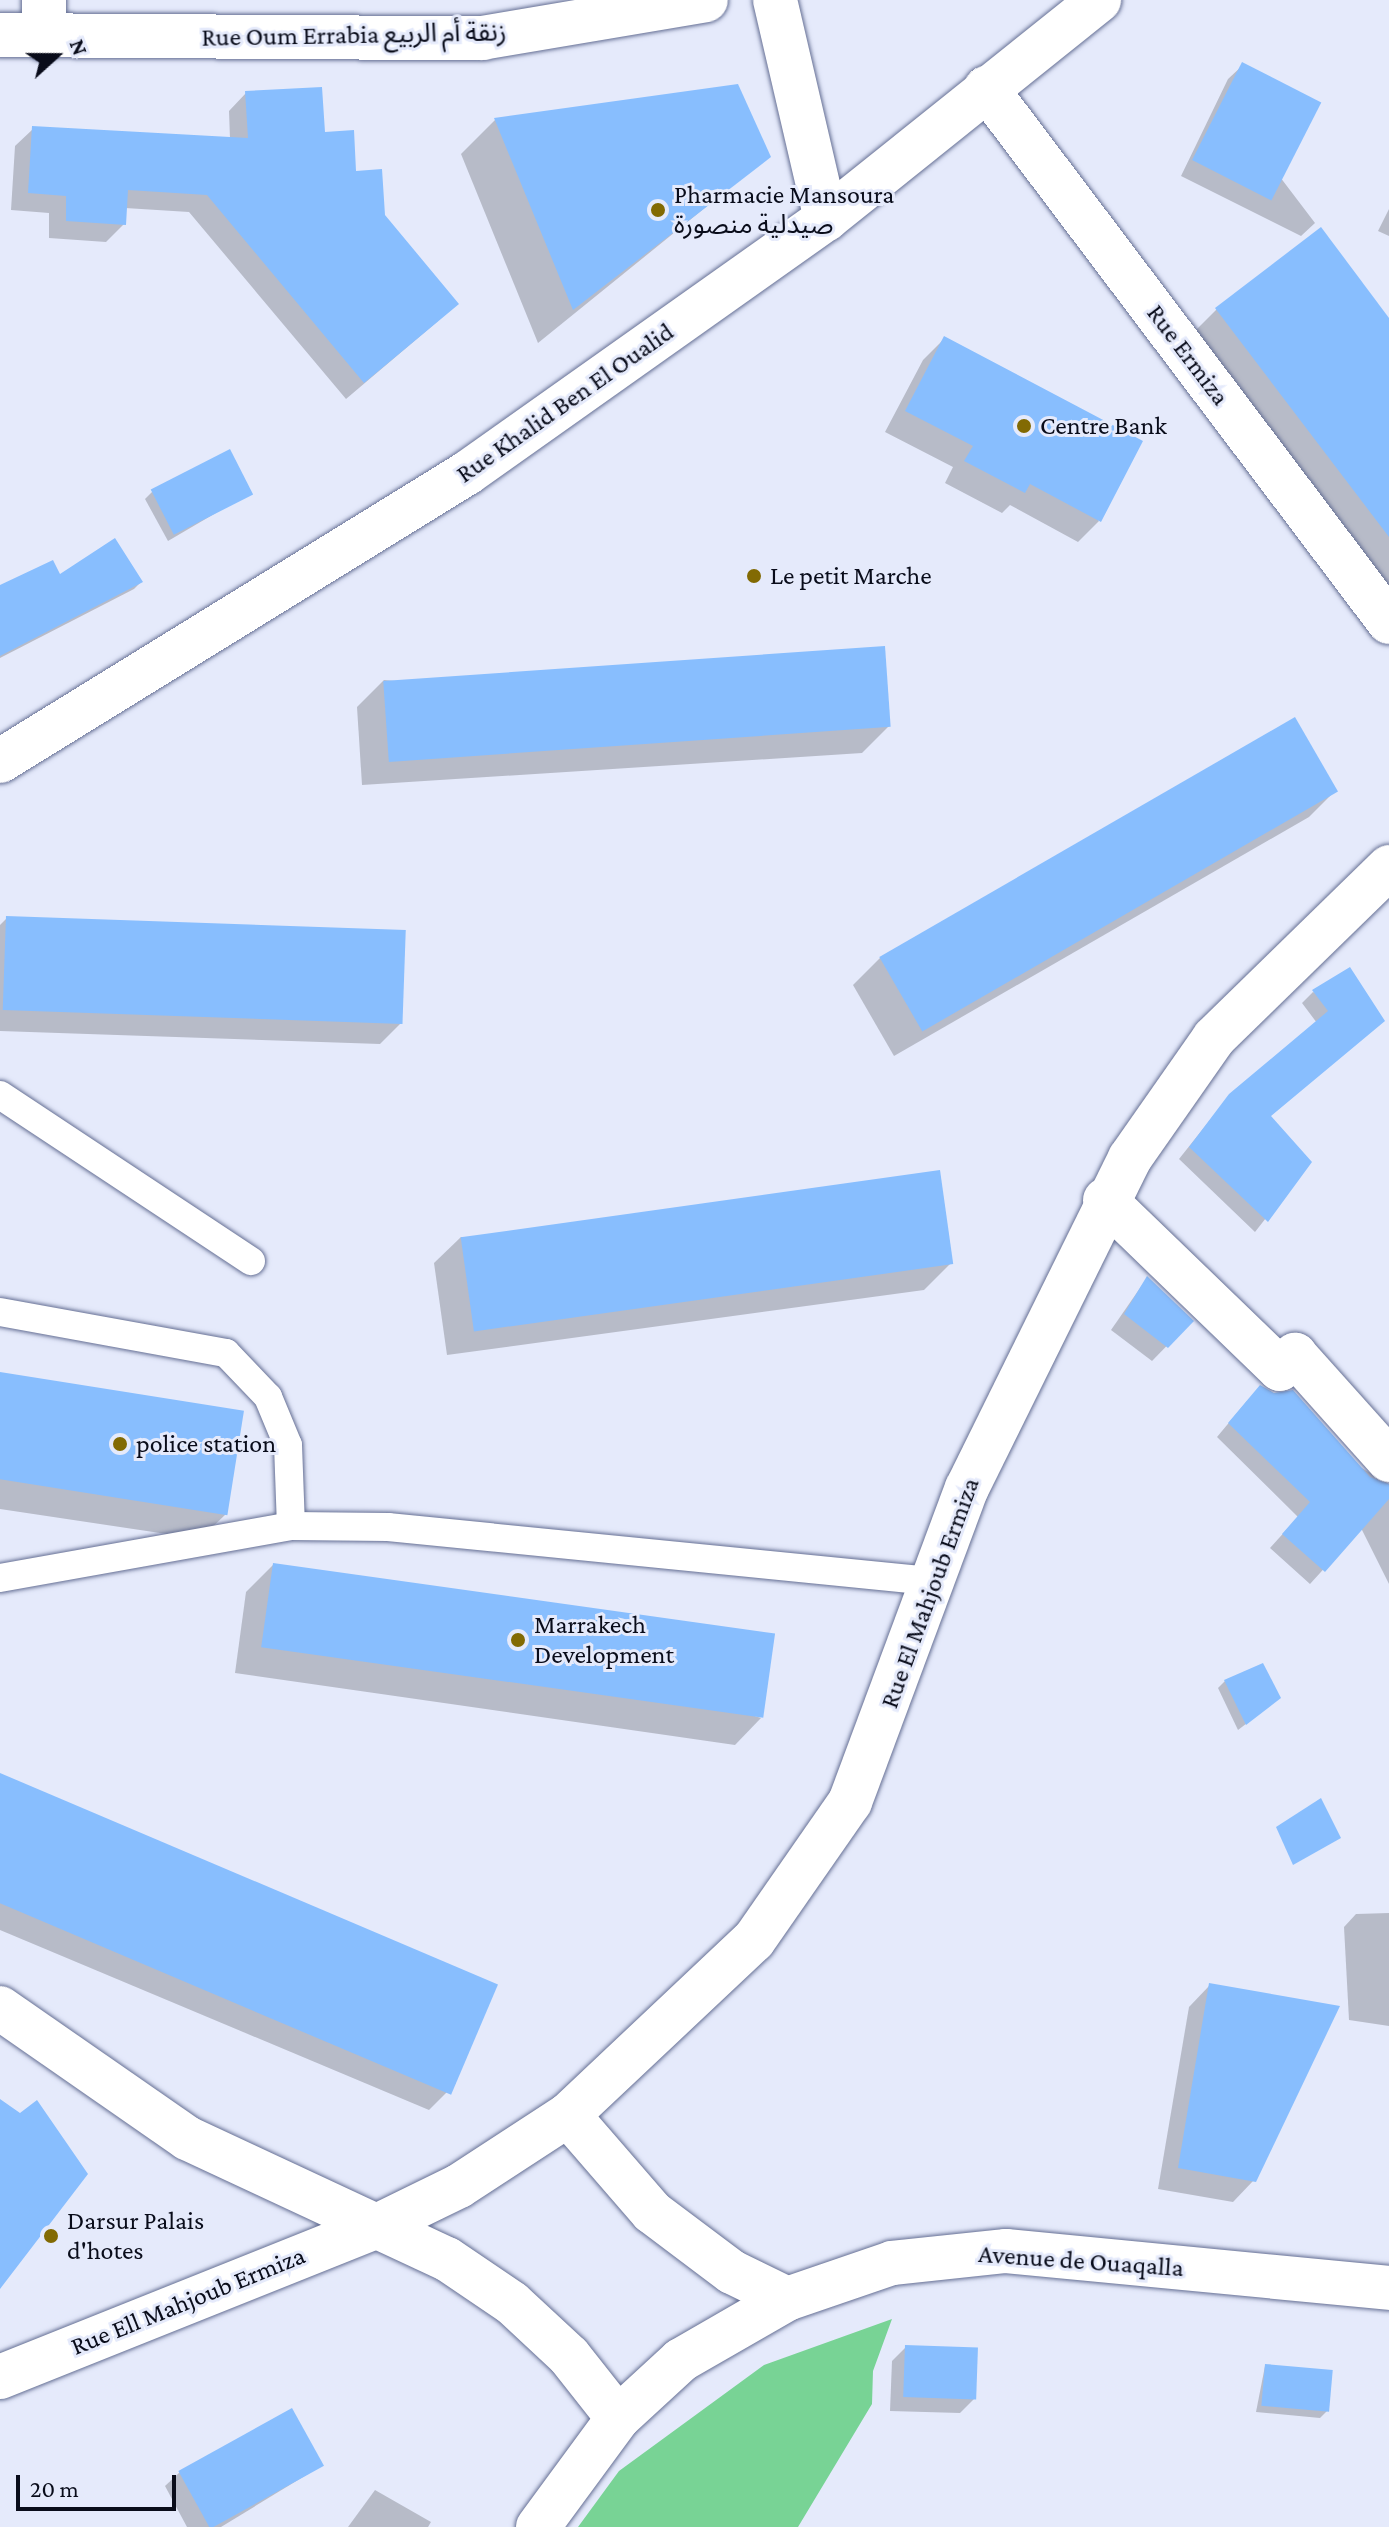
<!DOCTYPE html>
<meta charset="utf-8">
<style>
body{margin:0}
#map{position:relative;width:1389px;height:2527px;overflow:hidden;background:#e5eafb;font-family:"Crimson Pro","Noto Sans Arabic",serif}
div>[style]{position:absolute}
.green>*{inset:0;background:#78d395}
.shadow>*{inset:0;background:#0003}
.building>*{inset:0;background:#88befe;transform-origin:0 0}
.roads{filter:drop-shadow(0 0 2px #656f94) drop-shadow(0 0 2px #656f94)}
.lane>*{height:28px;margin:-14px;padding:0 14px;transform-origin:14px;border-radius:14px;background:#fff}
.street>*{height:44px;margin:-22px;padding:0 22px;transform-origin:22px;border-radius:22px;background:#fff}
.secondary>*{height:44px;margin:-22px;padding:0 22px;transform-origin:22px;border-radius:22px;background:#fff}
.dots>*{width:22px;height:22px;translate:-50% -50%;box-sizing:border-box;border:4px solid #e5eafb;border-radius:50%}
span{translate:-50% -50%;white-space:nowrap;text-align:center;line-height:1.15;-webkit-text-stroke:6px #e5eafb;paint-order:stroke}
.street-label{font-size:26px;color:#090c1a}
.poi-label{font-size:26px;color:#090c1a}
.left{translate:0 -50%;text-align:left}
.north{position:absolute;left:16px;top:16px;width:80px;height:80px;-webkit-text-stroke:6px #e5eafb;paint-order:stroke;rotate:69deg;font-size:22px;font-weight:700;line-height:32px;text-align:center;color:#090c1a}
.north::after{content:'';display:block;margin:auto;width:28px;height:36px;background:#090c1a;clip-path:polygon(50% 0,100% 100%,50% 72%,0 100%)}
.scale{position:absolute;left:16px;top:2475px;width:160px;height:36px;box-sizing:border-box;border:4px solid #090c1a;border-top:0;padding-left:10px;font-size:24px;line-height:28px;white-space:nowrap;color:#090c1a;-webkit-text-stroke:6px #e5eafb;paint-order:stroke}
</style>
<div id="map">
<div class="green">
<div style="clip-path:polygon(892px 2319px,873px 2371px,872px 2404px,798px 2527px,578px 2527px,619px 2471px,764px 2365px)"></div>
</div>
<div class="shadow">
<div style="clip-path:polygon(1243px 65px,1277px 173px,1315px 223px,1301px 236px,1181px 176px,1228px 79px)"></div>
<div style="clip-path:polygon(246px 93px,323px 134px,383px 216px,438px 321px,346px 399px,189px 212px,125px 208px,124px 224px,106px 242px,49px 238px,49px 213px,11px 210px,15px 146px,33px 129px,230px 139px,229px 111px)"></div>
<div style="clip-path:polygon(495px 120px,769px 156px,538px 343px,461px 154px)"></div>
<div style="clip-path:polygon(1389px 209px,1389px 236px,1378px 231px)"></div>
<div style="clip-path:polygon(1217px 309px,1389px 321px,1389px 586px,1196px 330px)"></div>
<div style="clip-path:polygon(944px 339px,1099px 521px,1078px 542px,1010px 505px,1002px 513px,945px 483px,953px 467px,885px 432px,923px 360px)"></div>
<div style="clip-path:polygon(152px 492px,250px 493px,168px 541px,145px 499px)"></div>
<div style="clip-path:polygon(141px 582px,134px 589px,0 658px,0 592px)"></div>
<div style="clip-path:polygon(384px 680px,889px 726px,862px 753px,362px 785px,357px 707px)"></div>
<div style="clip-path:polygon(1335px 791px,1309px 817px,894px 1056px,853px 985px,880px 958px)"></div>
<div style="clip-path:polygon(7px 918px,401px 1023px,380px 1044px,0 1031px,0 925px)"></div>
<div style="clip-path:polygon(1313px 992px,1383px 1020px,1269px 1117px,1310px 1162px,1255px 1232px,1179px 1159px,1230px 1095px,1317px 1023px,1302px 1003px)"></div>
<div style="clip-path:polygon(461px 1237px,951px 1263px,924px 1290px,447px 1355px,434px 1263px)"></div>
<div style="clip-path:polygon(1147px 1278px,1191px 1321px,1152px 1361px,1111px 1330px)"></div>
<div style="clip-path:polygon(0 1374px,227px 1513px,200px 1539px,0 1509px)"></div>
<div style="clip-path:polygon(1247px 1401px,1389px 1484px,1389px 1584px,1361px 1528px,1310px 1584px,1270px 1548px,1298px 1517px,1217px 1437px)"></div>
<div style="clip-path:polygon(273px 1565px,761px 1718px,735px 1745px,235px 1673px,246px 1592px)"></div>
<div style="clip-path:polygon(1225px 1681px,1272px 1704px,1238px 1730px,1218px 1688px)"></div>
<div style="clip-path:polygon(0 1776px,456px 2083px,429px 2110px,0 1930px)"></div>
<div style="clip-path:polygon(1389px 1913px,1389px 2026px,1349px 2020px,1344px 1927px,1356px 1914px)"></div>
<div style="clip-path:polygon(1210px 1985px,1254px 2180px,1233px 2202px,1158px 2189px,1189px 2007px)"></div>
<div style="clip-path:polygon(906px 2347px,975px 2398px,960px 2413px,890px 2411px,892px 2361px)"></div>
<div style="clip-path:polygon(1265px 2366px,1327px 2411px,1320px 2418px,1256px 2412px)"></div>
<div style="clip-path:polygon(321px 2466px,221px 2527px,187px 2527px,165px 2486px,180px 2472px)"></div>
<div style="clip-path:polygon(375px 2490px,431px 2522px,428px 2527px,348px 2527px)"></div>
</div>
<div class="building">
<div style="left:1242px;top:62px;width:89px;height:110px;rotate:27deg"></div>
<div style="clip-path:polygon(738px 84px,771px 157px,573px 310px,494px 118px)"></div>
<div style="clip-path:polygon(322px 87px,325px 132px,354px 130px,356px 171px,382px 169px,385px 215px,459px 304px,364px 383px,207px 195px,128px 190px,126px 225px,66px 221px,66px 196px,28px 193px,32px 126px,248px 138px,245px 91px)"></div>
<div style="clip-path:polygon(1321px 227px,1389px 318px,1389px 537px,1215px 308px)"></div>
<div style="clip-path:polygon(944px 336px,1143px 441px,1101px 522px,1030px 484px,1025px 493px,964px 461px,973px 446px,905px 411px)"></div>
<div style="left:230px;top:449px;width:51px;height:89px;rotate:63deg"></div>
<div style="clip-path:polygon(115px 538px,143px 582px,0 656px,0 585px,53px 560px,60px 574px)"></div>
<div style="left:885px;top:646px;width:81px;height:503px;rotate:86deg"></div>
<div style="left:1295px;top:717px;width:86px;height:480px;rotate:60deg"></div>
<div style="left:6px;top:916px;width:400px;height:94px;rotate:2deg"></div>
<div style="clip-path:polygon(1350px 967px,1385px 1021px,1271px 1116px,1312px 1162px,1268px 1222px,1189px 1147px,1229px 1094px,1328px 1011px,1312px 990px)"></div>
<div style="left:940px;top:1170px;width:95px;height:484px;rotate:82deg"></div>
<div style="clip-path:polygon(1147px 1276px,1194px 1321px,1168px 1348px,1124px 1314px)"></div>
<div style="left:0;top:1372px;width:247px;height:106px;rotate:9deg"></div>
<div style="clip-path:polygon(1260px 1385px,1274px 1393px,1293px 1390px,1370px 1477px,1389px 1484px,1389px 1499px,1325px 1572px,1282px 1534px,1310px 1502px,1228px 1423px)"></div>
<div style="left:273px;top:1563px;width:507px;height:85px;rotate:8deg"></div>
<div style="clip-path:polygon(1263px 1663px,1281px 1698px,1246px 1725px,1224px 1680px)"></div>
<div style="left:0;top:1773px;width:541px;height:120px;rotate:23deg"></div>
<div style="clip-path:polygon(1321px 1798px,1341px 1838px,1293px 1865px,1276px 1827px)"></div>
<div style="clip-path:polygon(1209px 1983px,1340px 2006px,1256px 2182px,1178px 2168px)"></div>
<div style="clip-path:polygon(0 2099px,20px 2113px,37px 2100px,88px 2174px,0 2289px)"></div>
<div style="left:905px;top:2345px;width:73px;height:52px;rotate:2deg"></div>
<div style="left:1265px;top:2364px;width:68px;height:42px;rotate:5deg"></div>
<div style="left:292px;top:2408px;width:66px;height:130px;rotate:61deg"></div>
</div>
<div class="roads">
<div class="lane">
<div style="left:0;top:1095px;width:301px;rotate:33.5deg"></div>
<div style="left:0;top:1312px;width:230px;rotate:10.3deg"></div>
<div style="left:226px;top:1353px;width:61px;rotate:46.3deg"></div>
<div style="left:268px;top:1397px;width:52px;rotate:67.4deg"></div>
<div style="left:288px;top:1445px;width:81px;rotate:87.9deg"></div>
<div style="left:0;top:1578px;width:296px;rotate:-10.1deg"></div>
<div style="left:291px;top:1526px;width:97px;rotate:0.6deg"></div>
<div style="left:388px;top:1527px;width:545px;rotate:5.69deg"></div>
</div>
<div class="street">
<div style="left:775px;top:0;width:225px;rotate:76.9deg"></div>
<div style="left:0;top:35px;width:482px;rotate:0.4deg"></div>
<div style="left:482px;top:38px;width:227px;rotate:-9.6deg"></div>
<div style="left:44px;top:39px;width:39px;rotate:-90deg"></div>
<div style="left:986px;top:88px;width:669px;rotate:52.96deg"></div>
<div style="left:0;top:761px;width:549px;rotate:-31.66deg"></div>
<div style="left:467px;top:473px;width:440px;rotate:-35.3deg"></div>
<div style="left:826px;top:219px;width:350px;rotate:-38.7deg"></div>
<div style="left:1105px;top:1200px;width:243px;rotate:44deg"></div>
<div style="left:1280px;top:1369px;width:21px;rotate:-43deg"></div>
<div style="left:1295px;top:1355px;width:141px;rotate:48.2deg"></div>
<div style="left:0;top:2008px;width:228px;rotate:34.8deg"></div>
<div style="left:187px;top:2138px;width:287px;rotate:25deg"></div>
<div style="left:447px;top:2259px;width:78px;rotate:34.1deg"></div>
<div style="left:512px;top:2303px;width:78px;rotate:42.9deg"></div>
<div style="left:569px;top:2356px;width:79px;rotate:51.7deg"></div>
<div style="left:0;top:2377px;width:406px;rotate:-21.8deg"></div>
<div style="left:377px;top:2226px;width:91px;rotate:-26deg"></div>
<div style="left:459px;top:2186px;width:130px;rotate:-33.1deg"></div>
<div style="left:568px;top:2115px;width:255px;rotate:-43.3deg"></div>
<div style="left:754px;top:1940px;width:168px;rotate:-55.2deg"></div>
<div style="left:850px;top:1802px;width:335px;rotate:-69.6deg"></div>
<div style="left:967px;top:1488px;width:368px;rotate:-63.7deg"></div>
<div style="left:1130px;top:1158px;width:146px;rotate:-55deg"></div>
<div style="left:1214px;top:1038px;width:245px;rotate:-44.3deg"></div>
</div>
<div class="secondary">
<div style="left:568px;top:2115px;width:128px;rotate:49.1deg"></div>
<div style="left:652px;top:2212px;width:100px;rotate:36.9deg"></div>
<div style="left:732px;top:2272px;width:61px;rotate:26.1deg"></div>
<div style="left:538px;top:2527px;width:135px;rotate:-53.7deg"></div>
<div style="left:618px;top:2418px;width:86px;rotate:-42.6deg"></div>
<div style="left:681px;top:2360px;width:122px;rotate:-29.9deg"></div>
<div style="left:787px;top:2299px;width:111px;rotate:-18.9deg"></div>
<div style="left:892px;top:2263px;width:115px;rotate:-6deg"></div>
<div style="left:1006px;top:2251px;width:385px;rotate:5.5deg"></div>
</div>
</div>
<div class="dots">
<div style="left:658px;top:210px;background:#826a03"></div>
<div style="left:1024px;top:426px;background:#826a03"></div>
<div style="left:754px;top:576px;background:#826a03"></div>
<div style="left:120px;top:1444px;background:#826a03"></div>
<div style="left:518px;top:1640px;background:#826a03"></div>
<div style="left:51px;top:2236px;background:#826a03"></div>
</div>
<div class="street-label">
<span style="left:354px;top:35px;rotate:-1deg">Rue Oum Errabia زنقة أم الربيع</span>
<span style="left:1188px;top:355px;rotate:53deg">Rue Ermiza</span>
<span style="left:565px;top:403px;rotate:-35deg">Rue Khalid Ben El Oualid</span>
<span style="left:930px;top:1593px;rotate:-70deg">Rue El Mahjoub Ermiza</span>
<span style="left:1081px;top:2261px;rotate:4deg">Avenue de Ouaqalla</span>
<span style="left:188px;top:2301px;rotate:-22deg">Rue Ell Mahjoub Ermiza</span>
</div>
<div class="poi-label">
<span class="left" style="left:674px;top:210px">Pharmacie Mansoura<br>صيدلية منصورة</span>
<span class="left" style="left:1040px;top:426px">Centre Bank</span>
<span class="left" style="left:770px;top:576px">Le petit Marche</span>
<span class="left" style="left:136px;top:1444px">police station</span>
<span class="left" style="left:534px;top:1640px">Marrakech<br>Development</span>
<span class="left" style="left:67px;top:2236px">Darsur Palais<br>d'hotes</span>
</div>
<div class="north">N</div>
<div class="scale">20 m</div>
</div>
